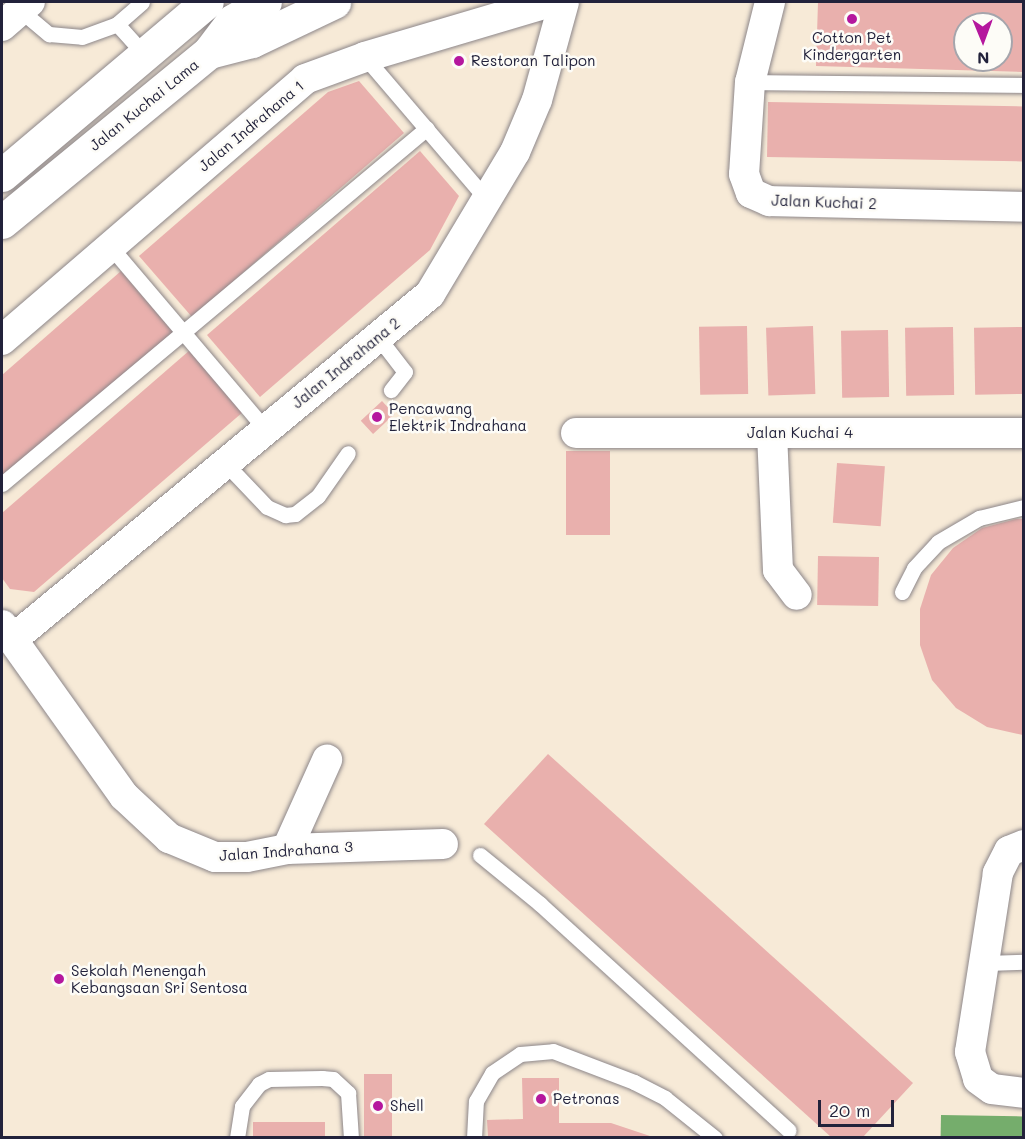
<!DOCTYPE html>
<style>
body{margin:0}
#map{position:relative;width:1025px;height:1139px;overflow:hidden;background:#f7ead7;font-family:Mali,sans-serif}
div>[style]{position:absolute}
.forest>*{inset:0;background:#75ad6c;transform-origin:0 0}
.building>*{inset:0;background:#e9b0ad;transform-origin:0 0}
.roads{filter:drop-shadow(0 0 2px #8c8689) drop-shadow(0 0 2px #8c8689)}
.lane>*{height:15px;margin:-7.5px;padding:0 7.5px;transform-origin:7.5px;border-radius:7.5px;background:#fff}
.street>*{height:30px;margin:-15px;padding:0 15px;transform-origin:15px;border-radius:15px;background:#fff}
.secondary>*{height:33px;margin:-16.5px;padding:0 16.5px;transform-origin:16.5px;border-radius:16.5px;background:#fff}
.dots>*{width:16px;height:16px;translate:-50% -50%;box-sizing:border-box;border:3px solid #fdfcf7;border-radius:50%}
span{translate:-50% -50%;white-space:nowrap;text-align:center;line-height:1.15;-webkit-text-stroke:5px #fdfcf7;paint-order:stroke}
.poi-label{font-size:15px;color:#22223b}
.left{translate:0 -50%;text-align:left}
.street-label{font-size:15px;color:#22223b}
.frame{position:absolute;inset:0;border:3px solid #22223b;pointer-events:none}
.north{position:absolute;left:953px;top:12px;width:60px;height:60px;box-sizing:border-box;background:#fdfcf7;border:2px solid #a5a5ac;border-radius:50%;rotate:179deg;font-size:16px;font-weight:700;line-height:24px;text-align:center;color:#22223b}
.north::after{content:'';display:block;margin:auto;width:21px;height:27px;background:#b5179e;clip-path:polygon(50% 0,100% 100%,50% 72%,0 100%)}
.scale{position:absolute;left:818px;top:1100px;width:76px;height:27px;box-sizing:border-box;border:3px solid #22223b;border-top:0;padding-left:8px;font-size:18px;line-height:21px;white-space:nowrap;color:#22223b;-webkit-text-stroke:4px #fdfcf7;paint-order:stroke}
</style>
<div id="map">
<div class="forest">
<div style="left:941px;top:1115px;width:82px;height:22px;rotate:1deg"></div>
</div>
<div class="building">
<div style="clip-path:polygon(evenodd,818px 2px,1023px 2px,1023px 72px,816px 66px,818px 2px,965px 24px,1001px 24px,1001px 60px,965px 60px,965px 24px)"></div>
<div style="clip-path:polygon(359px 81px,404px 133px,192px 317px,139px 256px,328px 92px)"></div>
<div style="left:768px;top:102px;width:255px;height:55px;rotate:1deg"></div>
<div style="clip-path:polygon(420px 151px,459px 196px,430px 250px,260px 397px,207px 335px)"></div>
<div style="clip-path:polygon(121px 271px,174px 333px,2px 482px,2px 375px)"></div>
<div style="left:747px;top:326px;width:68px;height:48px;rotate:89deg"></div>
<div style="left:813px;top:326px;width:68px;height:47px;rotate:88deg"></div>
<div style="left:953px;top:327px;width:68px;height:48px;rotate:89deg"></div>
<div style="left:1022px;top:327px;width:67px;height:48px;rotate:89deg"></div>
<div style="left:888px;top:330px;width:67px;height:47px;rotate:89deg"></div>
<div style="clip-path:polygon(190px 350px,243px 412px,34px 592px,10px 589px,2px 578px,2px 513px)"></div>
<div style="left:382px;top:401px;width:18px;height:29px;rotate:47deg"></div>
<div style="left:566px;top:451px;width:44px;height:84px"></div>
<div style="left:837px;top:463px;width:48px;height:60px;rotate:4deg"></div>
<div style="clip-path:polygon(1016px 519px,1023px 519px,1023px 735px,987px 727px,956px 708px,932px 680px,920px 645px,920px 609px,931px 575px,953px 548px,982px 528px)"></div>
<div style="left:818px;top:556px;width:61px;height:49px;rotate:1deg"></div>
<div style="clip-path:polygon(548px 754px,913px 1083px,863px 1137px,831px 1137px,484px 824px)"></div>
<div style="left:364px;top:1074px;width:28px;height:63px"></div>
<div style="clip-path:polygon(522px 1078px,559px 1078px,559px 1123px,611px 1123px,653px 1137px,488px 1137px,487px 1120px,523px 1119px)"></div>
<div style="left:253px;top:1122px;width:72px;height:15px"></div>
</div>
<div class="roads">
<div class="lane">
<div style="left:20px;top:10px;width:38px;rotate:40deg"></div>
<div style="left:49px;top:34px;width:33px;rotate:5deg"></div>
<div style="left:82px;top:37px;width:37px;rotate:-20deg"></div>
<div style="left:117px;top:24px;width:33px;rotate:-41deg"></div>
<div style="left:117px;top:24px;width:40px;rotate:48deg"></div>
<div style="left:365px;top:57px;width:188px;rotate:49.5deg"></div>
<div style="left:750px;top:82px;width:274px;rotate:0.6deg"></div>
<div style="left:110px;top:246px;width:240px;rotate:49.7deg"></div>
<div style="left:378px;top:337px;width:44px;rotate:52.4deg"></div>
<div style="left:405px;top:372px;width:23px;rotate:128deg"></div>
<div style="left:226px;top:464px;width:59px;rotate:46.4deg"></div>
<div style="left:267px;top:507px;width:20px;rotate:24deg"></div>
<div style="left:285px;top:515px;width:10px;rotate:-6deg"></div>
<div style="left:295px;top:514px;width:29px;rotate:-38deg"></div>
<div style="left:318px;top:496px;width:52px;rotate:-55.1deg"></div>
<div style="left:2px;top:484px;width:554px;rotate:-39.95deg"></div>
<div style="left:902px;top:592px;width:27px;rotate:-63deg"></div>
<div style="left:914px;top:568px;width:35px;rotate:-47deg"></div>
<div style="left:938px;top:542px;width:48px;rotate:-30.3deg"></div>
<div style="left:979px;top:518px;width:46px;rotate:-13.7deg"></div>
<div style="left:480px;top:855px;width:77px;rotate:39.2deg"></div>
<div style="left:540px;top:904px;width:336px;rotate:42.3deg"></div>
<div style="left:986px;top:963px;width:38px;rotate:-2deg"></div>
<div style="left:237px;top:1138px;width:32px;rotate:-81deg"></div>
<div style="left:242px;top:1106px;width:28px;rotate:-52deg"></div>
<div style="left:259px;top:1084px;width:11px;rotate:-27deg"></div>
<div style="left:269px;top:1079px;width:53px;rotate:-1.1deg"></div>
<div style="left:322px;top:1078px;width:11px;rotate:5deg"></div>
<div style="left:333px;top:1079px;width:21px;rotate:43deg"></div>
<div style="left:348px;top:1093px;width:45px;rotate:86.2deg"></div>
<div style="left:474px;top:1138px;width:37px;rotate:-87deg"></div>
<div style="left:476px;top:1101px;width:32px;rotate:-60deg"></div>
<div style="left:492px;top:1073px;width:34px;rotate:-34deg"></div>
<div style="left:520px;top:1054px;width:33px;rotate:-5deg"></div>
<div style="left:553px;top:1051px;width:87px;rotate:20.9deg"></div>
<div style="left:634px;top:1082px;width:35px;rotate:27deg"></div>
<div style="left:665px;top:1098px;width:64px;rotate:38.7deg"></div>
</div>
<div class="street">
<div style="left:770px;top:2px;width:82px;rotate:104deg"></div>
<div style="left:750px;top:82px;width:92px;rotate:93.7deg"></div>
<div style="left:744px;top:174px;width:20px;rotate:70deg"></div>
<div style="left:751px;top:193px;width:20px;rotate:24deg"></div>
<div style="left:769px;top:201px;width:255px;rotate:1.3deg"></div>
<div style="left:2px;top:26px;width:37px;rotate:-41deg"></div>
<div style="left:2px;top:340px;width:400px;rotate:-40.7deg"></div>
<div style="left:305px;top:79px;width:64px;rotate:-20.1deg"></div>
<div style="left:365px;top:57px;width:194px;rotate:-16.5deg"></div>
<div style="left:576px;top:433px;width:448px"></div>
<div style="left:772px;top:433px;width:137px;rotate:87.5deg"></div>
<div style="left:778px;top:570px;width:31px;rotate:53deg"></div>
<div style="left:2px;top:625px;width:210px;rotate:54.5deg"></div>
<div style="left:124px;top:796px;width:62px;rotate:43deg"></div>
<div style="left:169px;top:838px;width:50px;rotate:22.4deg"></div>
<div style="left:215px;top:857px;width:32px"></div>
<div style="left:247px;top:857px;width:41px;rotate:-11.3deg"></div>
<div style="left:287px;top:849px;width:156px;rotate:-1.8deg"></div>
<div style="left:13px;top:639px;width:541px;rotate:-39.6deg"></div>
<div style="left:430px;top:294px;width:165px;rotate:-59.1deg"></div>
<div style="left:515px;top:152px;width:56px;rotate:-67.1deg"></div>
<div style="left:537px;top:100px;width:102px;rotate:-74.6deg"></div>
<div style="left:1024px;top:845px;width:16px;rotate:158deg"></div>
<div style="left:1009px;top:851px;width:25px;rotate:117deg"></div>
<div style="left:998px;top:873px;width:181px;rotate:98.9deg"></div>
<div style="left:970px;top:1052px;width:28px;rotate:73deg"></div>
<div style="left:978px;top:1079px;width:17px;rotate:36deg"></div>
<div style="left:992px;top:1089px;width:32px;rotate:7deg"></div>
<div style="left:287px;top:849px;width:98px;rotate:-65.8deg"></div>
</div>
<div class="secondary">
<div style="left:209px;top:52px;width:39px;rotate:-53deg"></div>
<div style="left:232px;top:21px;width:38px;rotate:-30deg"></div>
<div style="left:2px;top:175px;width:268px;rotate:-40.2deg"></div>
<div style="left:2px;top:222px;width:268px;rotate:-39.4deg"></div>
<div style="left:209px;top:52px;width:44px;rotate:-14.3deg"></div>
<div style="left:252px;top:41px;width:91px;rotate:-25.4deg"></div>
</div>
</div>
<div class="dots">
<div style="left:852px;top:19px;background:#b5179e"></div>
<div style="left:459px;top:61px;background:#b5179e"></div>
<div style="left:377px;top:417px;background:#b5179e"></div>
<div style="left:59px;top:979px;background:#b5179e"></div>
<div style="left:541px;top:1099px;background:#b5179e"></div>
<div style="left:378px;top:1106px;background:#b5179e"></div>
</div>
<div class="poi-label">
<span style="left:852px;top:46px">Cotton Pet<br>Kindergarten</span>
<span class="left" style="left:471px;top:61px">Restoran Talipon</span>
<span class="left" style="left:389px;top:417px">Pencawang<br>Elektrik Indrahana</span>
<span class="left" style="left:71px;top:979px">Sekolah Menengah<br>Kebangsaan Sri Sentosa</span>
<span class="left" style="left:553px;top:1099px">Petronas</span>
<span class="left" style="left:390px;top:1106px">Shell</span>
</div>
<div class="street-label">
<span style="left:144px;top:105px;rotate:-39deg">Jalan Kuchai Lama</span>
<span style="left:251px;top:126px;rotate:-40deg">Jalan Indrahana 1</span>
<span style="left:824px;top:202px;rotate:2deg">Jalan Kuchai 2</span>
<span style="left:346px;top:363px;rotate:-39deg">Jalan Indrahana 2</span>
<span style="left:800px;top:433px">Jalan Kuchai 4</span>
<span style="left:286px;top:851px;rotate:-4deg">Jalan Indrahana 3</span>
</div>
<div class="frame"></div>
<div class="north">N</div>
<div class="scale">20 m</div>
</div>
